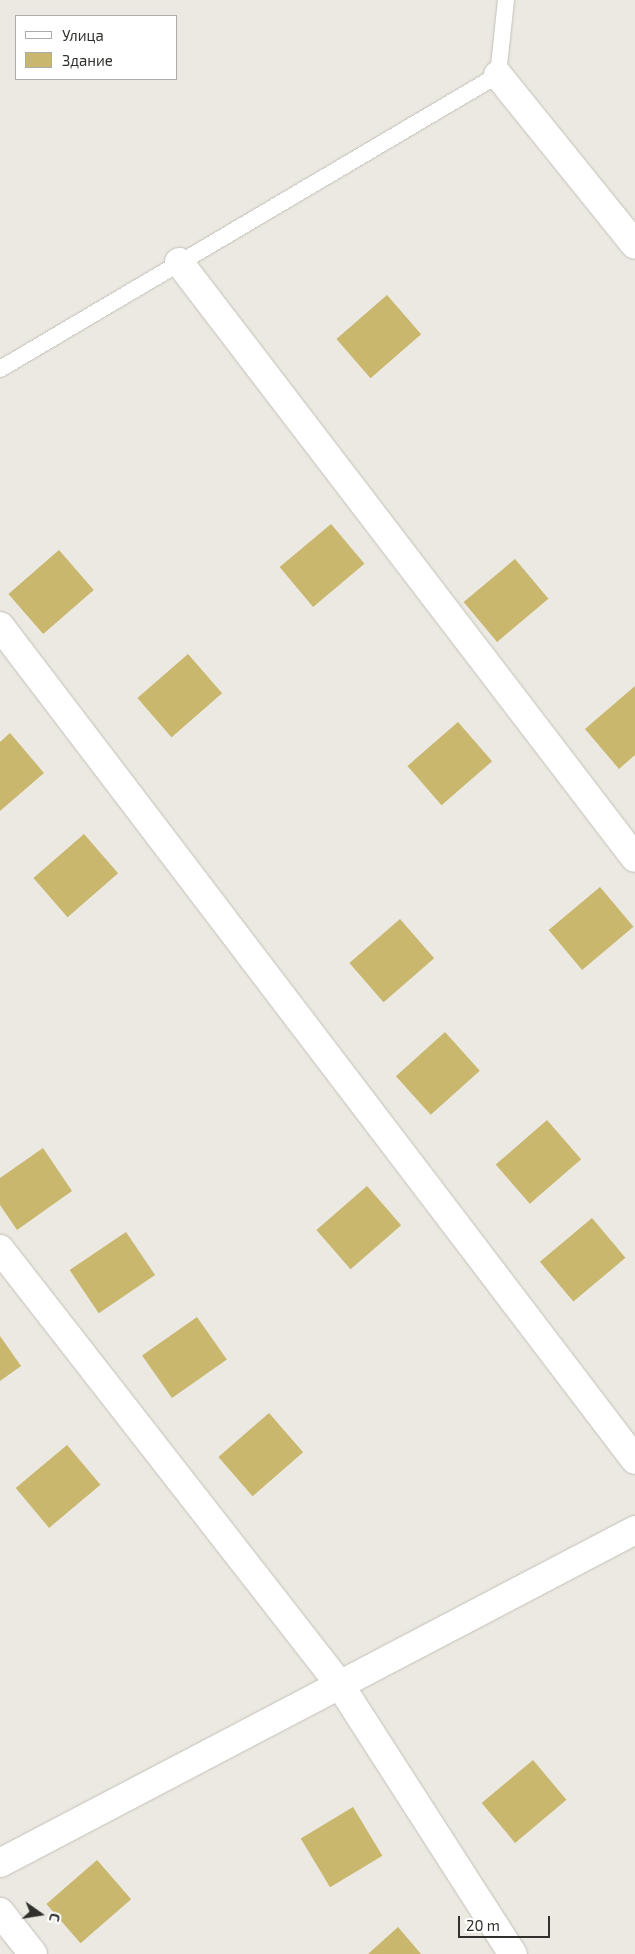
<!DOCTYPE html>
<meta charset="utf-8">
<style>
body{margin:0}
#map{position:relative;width:635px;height:1954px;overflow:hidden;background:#ebe9e1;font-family:"Exo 2",sans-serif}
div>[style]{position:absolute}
.building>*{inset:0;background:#c9b76e;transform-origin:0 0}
.roads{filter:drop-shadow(0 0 1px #c3c1b9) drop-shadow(0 0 1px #c3c1b9)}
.lane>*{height:16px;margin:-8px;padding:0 8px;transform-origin:8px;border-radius:8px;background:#fff}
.street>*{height:28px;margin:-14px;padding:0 14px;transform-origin:14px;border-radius:14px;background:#fff}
span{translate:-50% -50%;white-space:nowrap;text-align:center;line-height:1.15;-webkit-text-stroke:4px #fff;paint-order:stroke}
.legend{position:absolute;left:15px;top:15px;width:162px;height:65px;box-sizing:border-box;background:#fff;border:1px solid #adacab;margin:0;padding:6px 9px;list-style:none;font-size:15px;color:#31302d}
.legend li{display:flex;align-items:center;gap:10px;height:25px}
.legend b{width:25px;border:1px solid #adacab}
.north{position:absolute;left:15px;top:1889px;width:50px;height:50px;-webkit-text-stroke:4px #fff;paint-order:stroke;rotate:103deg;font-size:14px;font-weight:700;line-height:20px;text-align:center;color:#31302d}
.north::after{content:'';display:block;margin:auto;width:18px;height:22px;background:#31302d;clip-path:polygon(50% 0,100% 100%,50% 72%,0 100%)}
.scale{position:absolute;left:458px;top:1916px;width:92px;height:22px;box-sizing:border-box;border:2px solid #31302d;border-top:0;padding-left:6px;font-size:15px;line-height:18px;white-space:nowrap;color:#31302d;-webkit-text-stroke:4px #fff;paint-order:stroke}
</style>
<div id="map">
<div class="building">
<div style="left:387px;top:295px;width:52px;height:67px;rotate:49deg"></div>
<div style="left:331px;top:524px;width:52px;height:67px;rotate:50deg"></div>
<div style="left:59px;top:550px;width:53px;height:67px;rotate:49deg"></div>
<div style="left:515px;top:559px;width:52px;height:67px;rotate:50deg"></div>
<div style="left:188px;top:654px;width:52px;height:67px;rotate:49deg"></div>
<div style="clip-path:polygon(635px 686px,635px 755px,619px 769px,585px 729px)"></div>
<div style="left:458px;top:722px;width:52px;height:67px;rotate:49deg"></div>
<div style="clip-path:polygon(10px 733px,44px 773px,0 811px,0 742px)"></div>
<div style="left:84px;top:834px;width:52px;height:67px;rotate:49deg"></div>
<div style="left:600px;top:887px;width:52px;height:67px;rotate:50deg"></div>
<div style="left:400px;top:919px;width:52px;height:67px;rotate:49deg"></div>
<div style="left:445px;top:1032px;width:52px;height:66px;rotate:48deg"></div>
<div style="left:547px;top:1120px;width:52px;height:68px;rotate:49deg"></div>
<div style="clip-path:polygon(43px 1148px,72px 1191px,17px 1230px,0 1205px,0 1178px)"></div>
<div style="left:367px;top:1186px;width:52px;height:67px;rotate:49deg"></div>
<div style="left:592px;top:1218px;width:52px;height:68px;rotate:50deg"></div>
<div style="left:126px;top:1232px;width:52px;height:68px;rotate:56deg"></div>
<div style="left:197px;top:1317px;width:52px;height:67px;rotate:55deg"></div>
<div style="clip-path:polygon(0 1336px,21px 1366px,0 1381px)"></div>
<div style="left:269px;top:1413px;width:52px;height:67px;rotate:49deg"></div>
<div style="left:67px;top:1445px;width:52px;height:67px;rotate:50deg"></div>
<div style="left:533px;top:1760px;width:52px;height:67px;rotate:50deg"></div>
<div style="left:353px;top:1807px;width:57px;height:61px;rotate:59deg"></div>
<div style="left:97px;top:1860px;width:52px;height:67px;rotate:49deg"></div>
<div style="clip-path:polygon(398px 1927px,421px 1954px,368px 1954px)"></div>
</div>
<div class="roads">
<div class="lane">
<div style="left:0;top:369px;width:578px;rotate:-30.56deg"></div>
<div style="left:498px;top:75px;width:75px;rotate:-83.9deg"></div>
</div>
<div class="street">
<div style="left:498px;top:75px;width:218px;rotate:51.1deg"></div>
<div style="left:179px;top:262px;width:750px;rotate:52.58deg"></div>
<div style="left:0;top:626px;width:1048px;rotate:52.71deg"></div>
<div style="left:0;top:1249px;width:553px;rotate:52.05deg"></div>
<div style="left:340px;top:1685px;width:320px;rotate:57.3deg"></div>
<div style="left:0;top:1863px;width:717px;rotate:-27.67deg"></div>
<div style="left:0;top:1912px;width:53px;rotate:51.8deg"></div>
</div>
</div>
<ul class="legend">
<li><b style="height:6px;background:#fff"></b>Улица</li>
<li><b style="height:14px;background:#c9b76e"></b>Здание</li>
</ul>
<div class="north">С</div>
<div class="scale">20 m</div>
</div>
